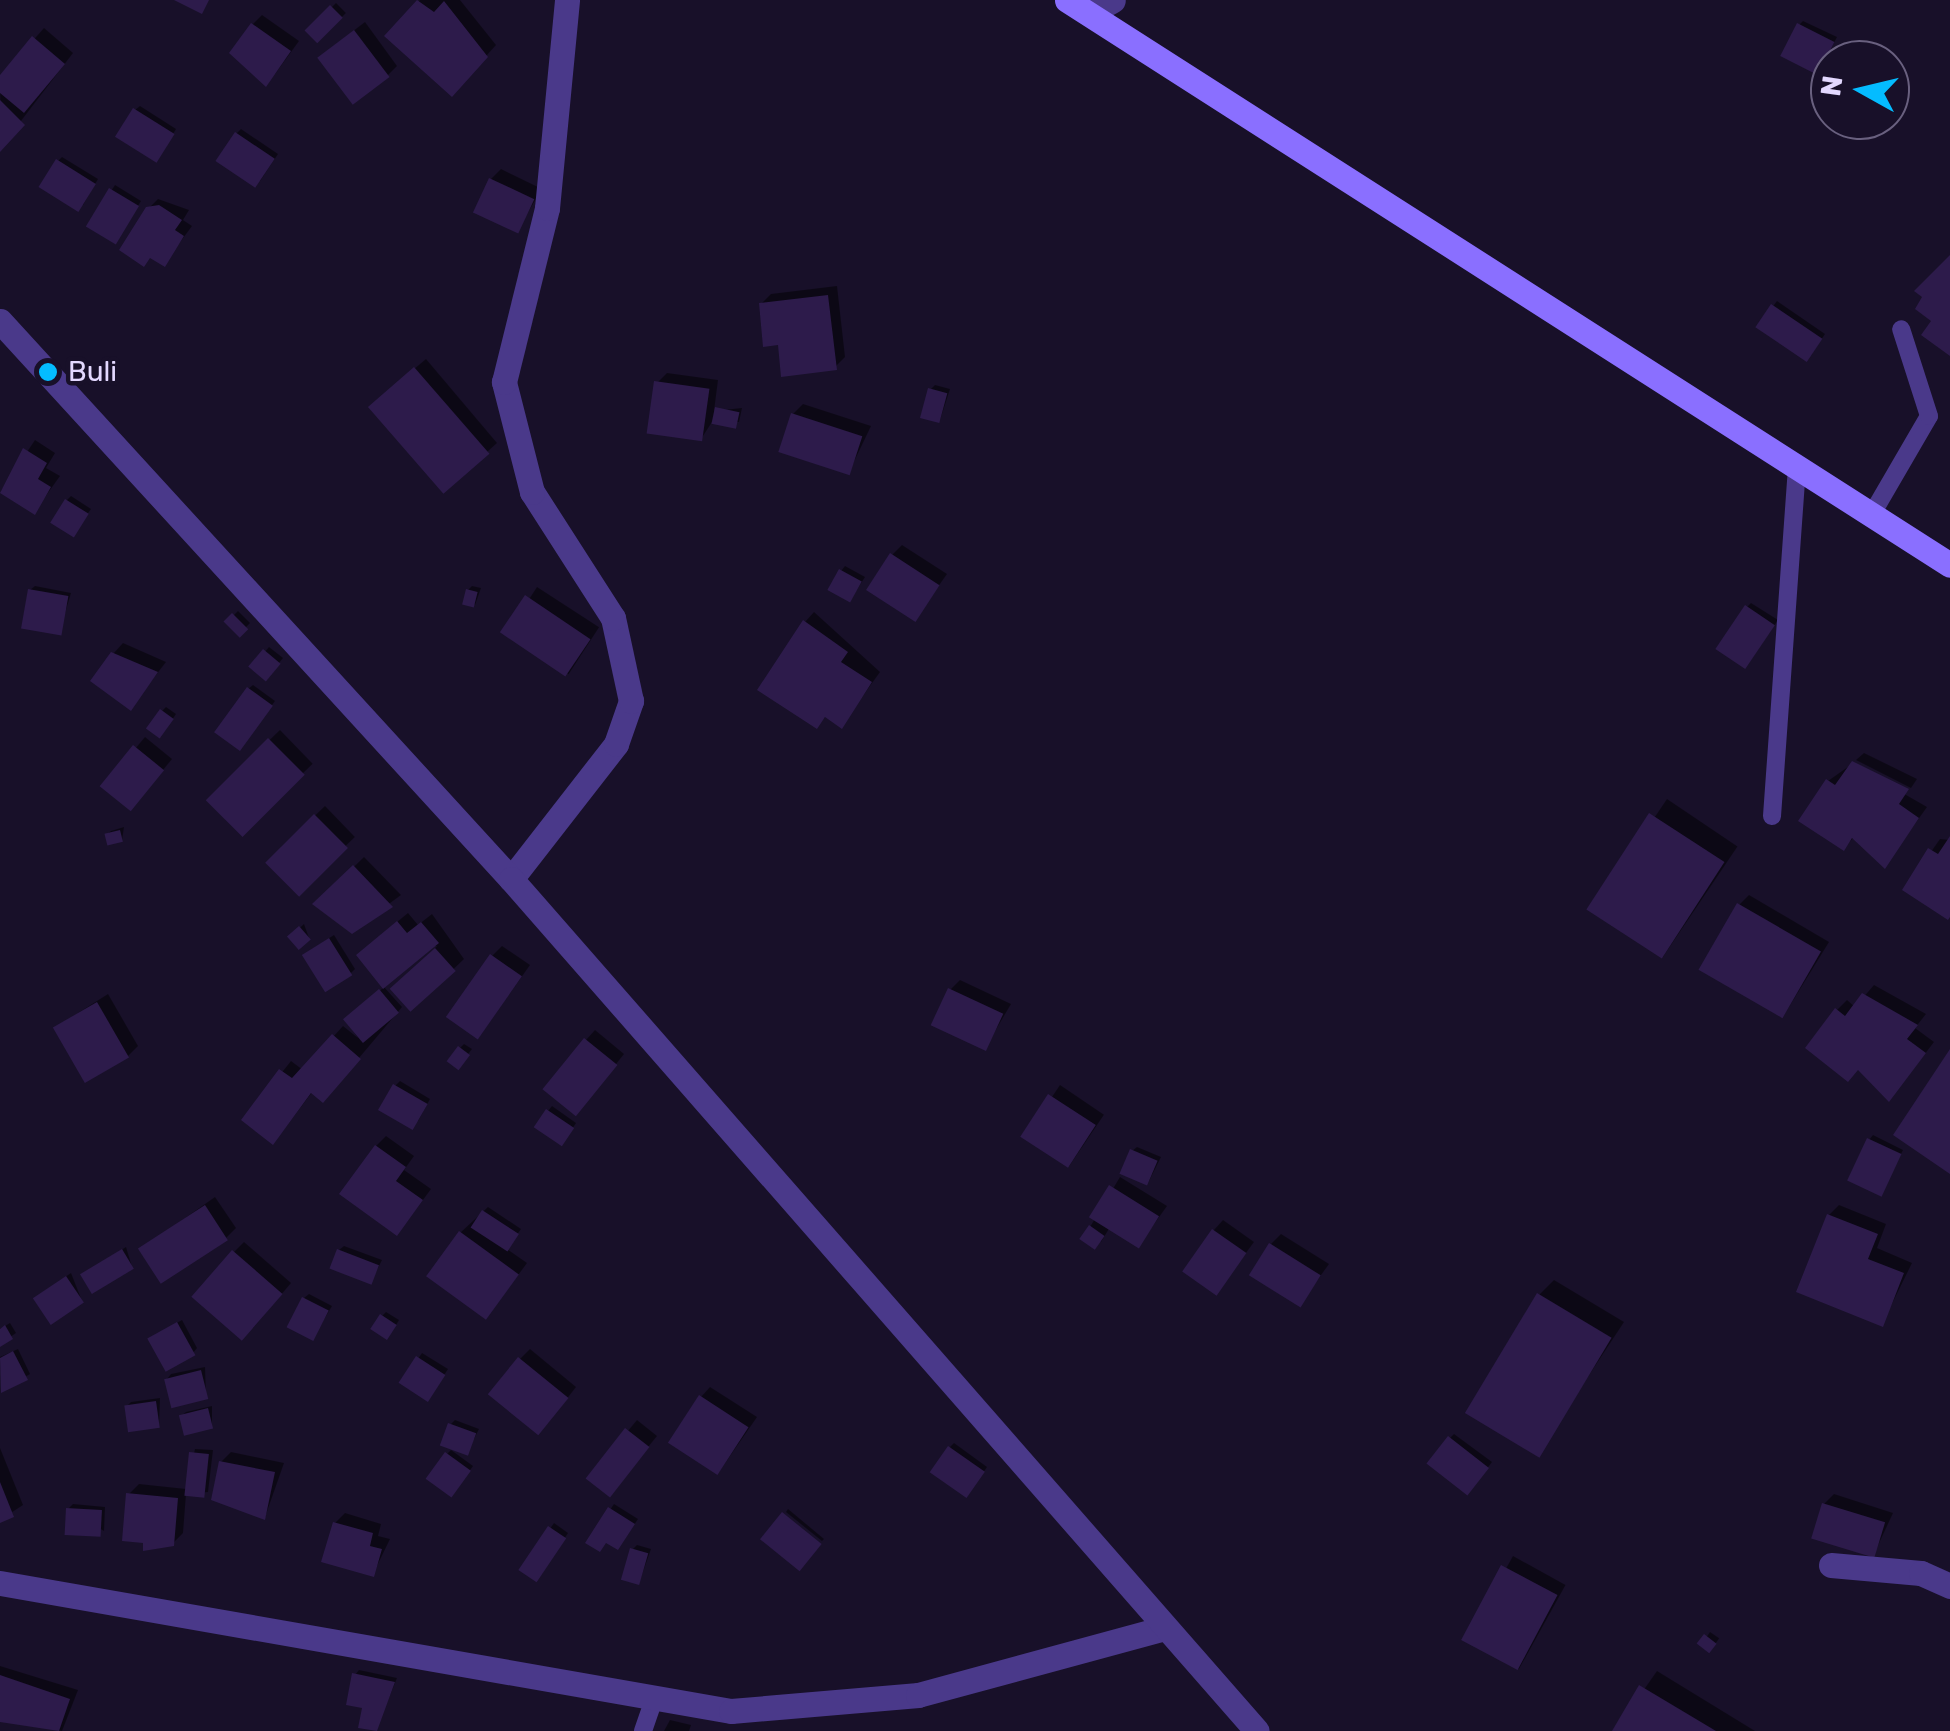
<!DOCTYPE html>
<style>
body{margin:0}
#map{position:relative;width:1950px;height:1731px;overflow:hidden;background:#181029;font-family:Rubik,sans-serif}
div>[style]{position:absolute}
.shadow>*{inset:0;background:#0007;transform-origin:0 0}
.building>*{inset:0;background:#2d1b4b;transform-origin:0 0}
.service>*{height:18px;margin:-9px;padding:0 9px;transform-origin:9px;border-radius:9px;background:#4a398a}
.minor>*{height:25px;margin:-12.5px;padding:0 12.5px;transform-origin:12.5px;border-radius:12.5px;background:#4a398a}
.tertiary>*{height:25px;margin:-12.5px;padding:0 12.5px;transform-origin:12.5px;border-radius:12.5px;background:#4a398a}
.secondary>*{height:25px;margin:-12.5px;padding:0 12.5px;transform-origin:12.5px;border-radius:12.5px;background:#8a6fff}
.dots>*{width:28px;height:28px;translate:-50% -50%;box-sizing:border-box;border:5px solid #181029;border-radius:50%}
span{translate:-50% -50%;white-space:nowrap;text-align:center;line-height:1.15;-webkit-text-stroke:9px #181029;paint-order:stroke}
.poi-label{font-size:28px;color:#e3d8ff}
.left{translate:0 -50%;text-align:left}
.north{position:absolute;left:1810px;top:40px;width:100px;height:100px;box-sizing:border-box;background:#181029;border:2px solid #69607f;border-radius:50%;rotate:278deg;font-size:28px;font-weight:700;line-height:40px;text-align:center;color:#e3d8ff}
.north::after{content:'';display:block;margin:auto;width:35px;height:45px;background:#04bcff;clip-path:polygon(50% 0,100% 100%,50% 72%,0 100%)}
</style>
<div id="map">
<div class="shadow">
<div style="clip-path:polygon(420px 0,460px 0,496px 45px,461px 84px,388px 36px)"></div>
<div style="left:336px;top:3px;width:14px;height:39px;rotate:45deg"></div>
<div style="clip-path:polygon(262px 15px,299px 41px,275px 74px,253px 24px)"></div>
<div style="clip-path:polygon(1803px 21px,1837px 37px,1819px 71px,1799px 25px)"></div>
<div style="clip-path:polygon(365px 22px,397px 66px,388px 75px,331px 48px)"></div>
<div style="clip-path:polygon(44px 28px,73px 53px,1px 147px,0 78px)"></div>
<div style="clip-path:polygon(140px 106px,176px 129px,161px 154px,135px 110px)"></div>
<div style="clip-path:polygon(241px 129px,278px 154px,260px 181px,236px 134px)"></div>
<div style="clip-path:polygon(62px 157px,98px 179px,83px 205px,58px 161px)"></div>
<div style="clip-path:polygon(501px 169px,542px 189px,517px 230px,491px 179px)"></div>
<div style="clip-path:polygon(115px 185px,141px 201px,119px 237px,89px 225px)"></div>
<div style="clip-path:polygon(158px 199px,189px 210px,183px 220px,192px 226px,164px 264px,148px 209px)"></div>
<div style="clip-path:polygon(837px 286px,845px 357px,835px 367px,780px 342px,761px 304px,771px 294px)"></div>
<div style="clip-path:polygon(1777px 301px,1825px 334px,1811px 355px,1758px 326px)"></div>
<div style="clip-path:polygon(426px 359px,497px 443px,487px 452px,381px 397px)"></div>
<div style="clip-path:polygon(667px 373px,718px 380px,714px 411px,742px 408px,739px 422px,712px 422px,701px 439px,657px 383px)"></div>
<div style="clip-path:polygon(935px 385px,950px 389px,940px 420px,930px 390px)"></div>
<div style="clip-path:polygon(803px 404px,871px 426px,849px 472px,793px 414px)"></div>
<div style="clip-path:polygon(35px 440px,55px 453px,46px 468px,60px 476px,35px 511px,1px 491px)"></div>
<div style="clip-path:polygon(71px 496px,91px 509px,76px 530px,67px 500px)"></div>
<div style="clip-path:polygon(902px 545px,947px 574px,915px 619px,892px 555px)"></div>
<div style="clip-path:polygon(845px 566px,865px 577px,851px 599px,841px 571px)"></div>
<div style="clip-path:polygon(35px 586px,71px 593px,59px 633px,30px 590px)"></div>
<div style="clip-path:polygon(472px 586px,481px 588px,475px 605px,468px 590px)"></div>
<div style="left:537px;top:587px;width:74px;height:56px;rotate:33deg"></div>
<div style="clip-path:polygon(1751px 603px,1778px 620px,1750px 661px,1747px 607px)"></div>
<div style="left:238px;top:611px;width:17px;height:15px;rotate:45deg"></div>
<div style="clip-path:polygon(814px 612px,880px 672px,842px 725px,827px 715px,817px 726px,805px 622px)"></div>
<div style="clip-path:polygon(123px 643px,166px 662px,131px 707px,113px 654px)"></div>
<div style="clip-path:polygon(269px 647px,283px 658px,270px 674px,252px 667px)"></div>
<div style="clip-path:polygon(253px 685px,275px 701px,244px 743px,248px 689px)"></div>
<div style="clip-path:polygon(166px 707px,176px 714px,164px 732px,162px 711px)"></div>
<div style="left:280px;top:730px;width:47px;height:99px;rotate:46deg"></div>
<div style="clip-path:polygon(145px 737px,172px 759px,140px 798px,104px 786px)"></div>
<div style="clip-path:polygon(1864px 753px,1917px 779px,1911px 788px,1856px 760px)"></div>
<div style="clip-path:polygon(1852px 764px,1927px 807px,1885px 866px,1854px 837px,1844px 848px,1828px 781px)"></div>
<div style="left:1667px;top:799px;width:85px;height:134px;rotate:34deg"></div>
<div style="left:325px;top:806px;width:43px;height:80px;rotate:46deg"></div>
<div style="clip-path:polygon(124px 827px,122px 840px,106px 835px,111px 831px)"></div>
<div style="clip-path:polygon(1940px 839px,1950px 840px,1950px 914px,1905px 889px)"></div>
<div style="clip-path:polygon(364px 857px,401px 895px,352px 931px,316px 904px)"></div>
<div style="clip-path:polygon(1749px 895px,1829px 942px,1784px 1015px,1739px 905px)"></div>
<div style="clip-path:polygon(408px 913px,418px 925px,432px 914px,464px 959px,412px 1009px,394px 989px,437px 946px,369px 945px)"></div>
<div style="clip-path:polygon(304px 924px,309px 938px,290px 937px)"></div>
<div style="clip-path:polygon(334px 935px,355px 969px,351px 973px,309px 951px)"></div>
<div style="clip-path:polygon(502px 946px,530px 965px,479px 1037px,492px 956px)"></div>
<div style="clip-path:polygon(960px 980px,1011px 1004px,985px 1048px,950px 990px)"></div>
<div style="clip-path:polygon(1874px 985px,1926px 1014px,1915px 1028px,1934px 1042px,1898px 1089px,1859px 1068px,1837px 1010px,1847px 1000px,1855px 1007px)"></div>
<div style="clip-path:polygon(384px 987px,402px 1007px,332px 1090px,313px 1091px,282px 1132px,244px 1120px,291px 1061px,303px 1070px,343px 1026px,358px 1038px,347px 1022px)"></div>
<div style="clip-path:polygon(108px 994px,138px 1046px,128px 1056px,56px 1027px)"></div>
<div style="clip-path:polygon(595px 1030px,624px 1054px,585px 1103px,586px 1040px)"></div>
<div style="clip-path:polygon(464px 1044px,472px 1049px,462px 1062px,460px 1048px)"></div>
<div style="clip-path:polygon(400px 1081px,430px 1099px,418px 1121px,395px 1086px)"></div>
<div style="left:1060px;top:1085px;width:53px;height:62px;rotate:34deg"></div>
<div style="clip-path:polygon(552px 1106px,576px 1123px,565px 1140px,548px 1111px)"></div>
<div style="clip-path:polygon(1873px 1135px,1903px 1150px,1881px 1193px,1869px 1140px)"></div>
<div style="clip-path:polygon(386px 1136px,414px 1156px,404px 1170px,431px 1189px,406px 1223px,376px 1146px)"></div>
<div style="clip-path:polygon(1137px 1147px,1161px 1157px,1148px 1183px,1132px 1151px)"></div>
<div style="clip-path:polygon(1120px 1177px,1167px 1206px,1139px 1245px,1110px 1227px,1101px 1242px,1090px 1227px)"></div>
<div style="clip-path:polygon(215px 1197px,236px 1228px,226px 1238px,141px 1249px)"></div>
<div style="clip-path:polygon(1839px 1205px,1886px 1224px,1877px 1248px,1912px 1263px,1882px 1324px,1829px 1215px)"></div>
<div style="clip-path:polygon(488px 1207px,521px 1229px,507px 1249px,527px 1263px,488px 1316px,460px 1233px)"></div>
<div style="clip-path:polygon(1223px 1220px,1254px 1242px,1217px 1292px,1214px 1230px)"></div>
<div style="clip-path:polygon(1281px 1234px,1329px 1264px,1300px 1304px,1271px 1244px)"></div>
<div style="clip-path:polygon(244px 1242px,291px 1283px,253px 1328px,234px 1252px)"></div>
<div style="clip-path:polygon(344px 1246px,382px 1260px,371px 1282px,339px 1250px)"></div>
<div style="clip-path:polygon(126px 1247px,132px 1267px,88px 1271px)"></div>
<div style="clip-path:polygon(71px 1273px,82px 1301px,40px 1294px)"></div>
<div style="clip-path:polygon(1554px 1280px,1624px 1322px,1537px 1454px,1539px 1295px)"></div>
<div style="clip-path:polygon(309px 1294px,332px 1306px,313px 1338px,304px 1298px)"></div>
<div style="clip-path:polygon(386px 1312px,399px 1320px,392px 1332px,382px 1316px)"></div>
<div style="clip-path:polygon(182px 1320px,197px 1348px,193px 1353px,155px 1335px)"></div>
<div style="clip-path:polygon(10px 1323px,16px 1333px,0 1344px,0 1329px)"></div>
<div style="clip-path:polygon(18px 1349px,30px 1374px,2px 1390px,0 1357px)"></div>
<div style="clip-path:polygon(530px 1349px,576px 1387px,548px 1423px,520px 1359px)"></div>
<div style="clip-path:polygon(422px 1353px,448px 1369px,432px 1394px,402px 1382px)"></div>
<div style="clip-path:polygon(205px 1367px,206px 1397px,167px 1379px,171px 1374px)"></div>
<div style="clip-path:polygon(710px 1387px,757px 1417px,719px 1472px,701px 1397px)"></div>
<div style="clip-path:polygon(160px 1398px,159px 1426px,126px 1407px,131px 1402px)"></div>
<div style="clip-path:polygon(212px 1406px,212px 1426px,181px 1416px,186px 1412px)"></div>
<div style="clip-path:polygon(455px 1420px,479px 1429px,467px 1453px,450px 1425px)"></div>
<div style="clip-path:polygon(637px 1420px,657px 1436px,618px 1484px,589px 1478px)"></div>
<div style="clip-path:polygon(1454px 1434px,1492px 1462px,1473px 1487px,1450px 1438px)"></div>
<div style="clip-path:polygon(954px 1443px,987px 1467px,971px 1490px,950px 1447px)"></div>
<div style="clip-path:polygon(0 1448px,23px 1505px,0 1520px)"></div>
<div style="clip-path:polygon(195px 1449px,213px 1450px,208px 1492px,186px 1494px,183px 1533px,173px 1543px,129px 1494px,139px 1484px,186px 1489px)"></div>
<div style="clip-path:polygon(451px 1450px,473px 1466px,456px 1490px,447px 1454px)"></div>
<div style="clip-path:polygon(231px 1452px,284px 1463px,265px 1517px,221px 1462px)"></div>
<div style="clip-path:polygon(1834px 1494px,1893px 1513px,1874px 1554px,1824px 1504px)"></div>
<div style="clip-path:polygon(73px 1504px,105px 1507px,104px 1531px,68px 1509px)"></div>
<div style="clip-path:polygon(614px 1504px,638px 1519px,622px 1543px,589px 1541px)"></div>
<div style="clip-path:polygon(788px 1509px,824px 1539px,822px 1541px,786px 1512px)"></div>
<div style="clip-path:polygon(345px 1513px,381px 1524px,378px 1536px,390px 1539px,373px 1574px,335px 1523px)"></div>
<div style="clip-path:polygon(554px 1523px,568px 1533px,541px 1575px,522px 1569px)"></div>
<div style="clip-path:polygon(637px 1545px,651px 1549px,639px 1583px,633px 1549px)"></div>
<div style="left:1513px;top:1556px;width:60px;height:96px;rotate:29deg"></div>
<div style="left:1710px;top:1632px;width:11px;height:14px;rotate:34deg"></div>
<div style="clip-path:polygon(0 1666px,78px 1690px,62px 1731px,0 1720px)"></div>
<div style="clip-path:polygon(359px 1670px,397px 1678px,376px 1729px,355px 1675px)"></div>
<div style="clip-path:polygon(1657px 1671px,1755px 1731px,1615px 1731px)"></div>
<div style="clip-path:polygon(670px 1720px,691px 1725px,689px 1731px,664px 1731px)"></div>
</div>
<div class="building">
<div style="clip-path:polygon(174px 0,209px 0,202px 14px)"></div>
<div style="clip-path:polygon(417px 0,434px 12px,444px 1px,488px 57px,452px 97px,384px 36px)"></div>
<div style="left:330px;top:5px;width:18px;height:36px;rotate:45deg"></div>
<div style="clip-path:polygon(251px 23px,291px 51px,266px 87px,229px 53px)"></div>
<div style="left:1797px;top:23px;width:42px;height:37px;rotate:27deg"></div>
<div style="left:354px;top:30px;width:59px;height:46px;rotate:53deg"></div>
<div style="clip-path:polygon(32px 36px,65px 64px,24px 113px,0 93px,0 75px)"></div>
<div style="clip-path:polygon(0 100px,25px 125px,0 152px)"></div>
<div style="left:133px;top:108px;width:49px;height:34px;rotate:32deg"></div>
<div style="left:235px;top:132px;width:48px;height:35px;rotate:34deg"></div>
<div style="left:56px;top:159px;width:47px;height:33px;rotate:32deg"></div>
<div style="left:489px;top:178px;width:50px;height:38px;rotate:25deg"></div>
<div style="left:109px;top:188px;width:35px;height:45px;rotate:31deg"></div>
<div style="clip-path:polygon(159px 205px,182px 220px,175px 230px,184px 236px,165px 267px,150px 258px,144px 267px,119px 250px,146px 207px)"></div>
<div style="clip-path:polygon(1950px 255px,1950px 356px,1921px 335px,1931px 321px,1915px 309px,1922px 297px,1914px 291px)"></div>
<div style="clip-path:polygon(828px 295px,837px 370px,781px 377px,778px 345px,763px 347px,759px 303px)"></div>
<div style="left:1771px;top:304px;width:62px;height:28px;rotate:34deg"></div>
<div style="left:414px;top:367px;width:115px;height:61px;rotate:49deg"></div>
<div style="left:654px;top:381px;width:56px;height:53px;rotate:8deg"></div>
<div style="left:928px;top:388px;width:20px;height:31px;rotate:15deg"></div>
<div style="left:715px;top:407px;width:25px;height:17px;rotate:12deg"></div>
<div style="left:791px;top:413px;width:75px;height:41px;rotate:18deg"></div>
<div style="clip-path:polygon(23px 448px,47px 463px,38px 479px,51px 487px,35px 515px,0 493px)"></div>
<div style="left:65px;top:499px;width:28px;height:28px;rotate:32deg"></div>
<div style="left:890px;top:553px;width:59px;height:44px;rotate:33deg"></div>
<div style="left:839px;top:569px;width:26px;height:24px;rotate:29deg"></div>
<div style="left:28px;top:589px;width:41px;height:40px;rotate:10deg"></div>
<div style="left:466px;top:589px;width:12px;height:16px;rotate:14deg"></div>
<div style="left:525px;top:595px;width:79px;height:45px;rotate:34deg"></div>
<div style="left:1745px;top:605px;width:36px;height:53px;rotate:34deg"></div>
<div style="left:232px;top:613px;width:23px;height:12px;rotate:45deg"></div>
<div style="clip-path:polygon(803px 620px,848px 652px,841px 662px,872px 682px,842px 729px,825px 717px,817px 729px,757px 690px)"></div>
<div style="left:263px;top:649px;width:23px;height:23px;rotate:40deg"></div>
<div style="clip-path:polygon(111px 652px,158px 672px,131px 711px,90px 681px)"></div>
<div style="left:247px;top:687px;width:32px;height:56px;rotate:36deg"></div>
<div style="left:160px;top:709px;width:17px;height:24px;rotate:36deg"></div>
<div style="left:268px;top:738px;width:52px;height:88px;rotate:45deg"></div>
<div style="left:133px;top:745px;width:40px;height:53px;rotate:39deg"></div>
<div style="clip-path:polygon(1852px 761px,1909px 789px,1899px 804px,1919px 818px,1885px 869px,1852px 838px,1844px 851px,1798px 821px,1826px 779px,1835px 785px)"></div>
<div style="left:1649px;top:813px;width:90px;height:115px;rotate:33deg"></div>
<div style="left:314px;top:814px;width:48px;height:69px;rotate:45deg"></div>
<div style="left:120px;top:830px;width:12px;height:16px;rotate:76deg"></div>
<div style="clip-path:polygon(1950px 836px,1950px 917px,1948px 920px,1902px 890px,1928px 848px,1938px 854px)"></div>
<div style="clip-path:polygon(353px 865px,393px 907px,352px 934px,312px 904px)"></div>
<div style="left:1737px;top:903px;width:97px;height:77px;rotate:30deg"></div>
<div style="clip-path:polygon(397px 921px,407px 933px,421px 922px,439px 943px,383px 989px,356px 955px)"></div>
<div style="left:299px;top:926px;width:18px;height:16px;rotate:49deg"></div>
<div style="left:329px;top:938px;width:44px;height:32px;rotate:58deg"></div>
<div style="left:435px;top:948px;width:31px;height:61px;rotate:48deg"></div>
<div style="left:490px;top:954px;width:39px;height:77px;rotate:35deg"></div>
<div style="left:948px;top:988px;width:61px;height:41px;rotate:25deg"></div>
<div style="left:379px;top:989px;width:31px;height:47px;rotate:50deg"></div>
<div style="clip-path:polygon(1862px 993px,1918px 1025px,1907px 1039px,1926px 1053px,1889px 1102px,1858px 1070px,1848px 1082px,1805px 1048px,1835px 1008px,1845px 1016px)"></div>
<div style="left:97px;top:1002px;width:64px;height:51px;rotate:60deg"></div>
<div style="clip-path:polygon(332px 1034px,361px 1059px,323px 1103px,311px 1093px,273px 1145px,241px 1120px,279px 1069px,292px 1078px)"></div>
<div style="left:584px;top:1038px;width:43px;height:66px;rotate:39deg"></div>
<div style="left:458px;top:1046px;width:15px;height:19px;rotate:37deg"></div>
<div style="clip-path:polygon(1950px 1049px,1950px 1174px,1893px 1135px)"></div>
<div style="left:393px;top:1084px;width:40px;height:30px;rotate:30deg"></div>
<div style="left:1048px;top:1094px;width:57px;height:51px;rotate:33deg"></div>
<div style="left:546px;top:1109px;width:34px;height:22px;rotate:34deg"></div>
<div style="left:1867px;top:1138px;width:38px;height:47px;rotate:25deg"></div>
<div style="clip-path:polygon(375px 1145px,406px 1167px,396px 1181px,423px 1200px,397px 1236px,339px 1194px)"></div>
<div style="left:1130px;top:1149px;width:30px;height:27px;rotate:23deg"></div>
<div style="left:1109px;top:1185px;width:59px;height:38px;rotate:32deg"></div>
<div style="left:205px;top:1205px;width:42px;height:80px;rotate:57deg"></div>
<div style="left:482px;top:1210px;width:44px;height:21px;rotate:33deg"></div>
<div style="clip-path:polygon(1827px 1214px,1878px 1234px,1868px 1259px,1904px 1273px,1883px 1327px,1796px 1292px)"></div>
<div style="left:1089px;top:1225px;width:19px;height:17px;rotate:35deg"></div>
<div style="left:1212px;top:1229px;width:42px;height:52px;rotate:35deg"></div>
<div style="left:459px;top:1231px;width:74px;height:56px;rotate:36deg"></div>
<div style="left:1269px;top:1243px;width:61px;height:38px;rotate:32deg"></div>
<div style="left:122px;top:1249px;width:23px;height:49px;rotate:59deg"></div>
<div style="left:337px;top:1249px;width:45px;height:21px;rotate:21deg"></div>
<div style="left:232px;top:1250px;width:67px;height:62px;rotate:41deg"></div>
<div style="left:66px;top:1276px;width:32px;height:40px;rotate:56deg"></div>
<div style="left:1537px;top:1293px;width:87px;height:140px;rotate:31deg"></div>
<div style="left:302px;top:1297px;width:30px;height:34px;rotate:27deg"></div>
<div style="left:380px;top:1314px;width:20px;height:18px;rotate:33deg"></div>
<div style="left:177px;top:1322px;width:38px;height:34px;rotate:61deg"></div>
<div style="clip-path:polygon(5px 1325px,13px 1339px,0 1347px,0 1329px)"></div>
<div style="clip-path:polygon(13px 1351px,28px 1380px,1px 1393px,0 1358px)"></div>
<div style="left:416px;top:1356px;width:35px;height:32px;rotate:33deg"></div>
<div style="left:518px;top:1357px;width:65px;height:48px;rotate:39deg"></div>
<div style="left:201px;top:1370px;width:30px;height:38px;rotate:76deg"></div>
<div style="left:699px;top:1395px;width:59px;height:57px;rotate:33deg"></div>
<div style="left:156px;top:1401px;width:27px;height:32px;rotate:82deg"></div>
<div style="left:208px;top:1408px;width:21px;height:30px;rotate:76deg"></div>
<div style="left:448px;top:1423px;width:30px;height:24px;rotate:20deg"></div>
<div style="left:625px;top:1428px;width:31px;height:64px;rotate:38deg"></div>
<div style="left:1448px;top:1436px;width:52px;height:35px;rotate:38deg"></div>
<div style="left:948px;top:1446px;width:45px;height:32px;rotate:35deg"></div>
<div style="left:189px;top:1452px;width:20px;height:44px;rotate:6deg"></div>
<div style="left:445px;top:1452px;width:32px;height:33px;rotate:36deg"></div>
<div style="clip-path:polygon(219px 1461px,275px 1472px,265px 1520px,211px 1500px)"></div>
<div style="clip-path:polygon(0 1482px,14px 1517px,0 1523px)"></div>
<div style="clip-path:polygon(126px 1493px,178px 1498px,174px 1546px,143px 1551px,143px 1543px,122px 1541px)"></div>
<div style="left:1822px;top:1503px;width:66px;height:37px;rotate:17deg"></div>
<div style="clip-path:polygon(608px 1507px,635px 1524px,618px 1550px,606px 1543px,600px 1552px,585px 1543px)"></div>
<div style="left:66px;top:1508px;width:36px;height:27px;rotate:3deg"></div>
<div style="left:782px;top:1512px;width:51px;height:35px;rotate:39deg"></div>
<div style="clip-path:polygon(333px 1522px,373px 1533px,370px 1546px,382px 1549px,374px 1577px,321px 1562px)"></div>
<div style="left:548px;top:1526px;width:22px;height:53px;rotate:34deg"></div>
<div style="left:630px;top:1548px;width:19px;height:33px;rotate:16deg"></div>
<div style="left:1501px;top:1565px;width:64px;height:85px;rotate:28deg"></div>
<div style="left:1704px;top:1634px;width:16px;height:12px;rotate:38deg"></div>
<div style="clip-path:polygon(352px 1673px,395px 1682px,377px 1731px,358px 1728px,362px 1708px,346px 1705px)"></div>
<div style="clip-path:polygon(0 1675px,70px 1699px,59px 1731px,0 1722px)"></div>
<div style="clip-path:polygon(1639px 1685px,1716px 1731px,1612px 1731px)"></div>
</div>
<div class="service">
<div style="left:1872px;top:514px;width:113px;rotate:-59.8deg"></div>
<div style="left:1929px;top:416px;width:91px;rotate:-107.8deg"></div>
<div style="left:1772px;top:816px;width:349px;rotate:-85.9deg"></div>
<div style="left:643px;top:1731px;width:34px;rotate:-71deg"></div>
</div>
<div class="minor">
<div style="left:1090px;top:13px;width:26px;rotate:-29deg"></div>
<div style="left:511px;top:879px;width:171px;rotate:-52.1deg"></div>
<div style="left:616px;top:744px;width:46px;rotate:-70.8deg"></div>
<div style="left:631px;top:701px;width:85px;rotate:-102.2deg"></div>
<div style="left:613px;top:618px;width:150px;rotate:-122.7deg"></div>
<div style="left:532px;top:492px;width:114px;rotate:-104.3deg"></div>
<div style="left:504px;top:382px;width:179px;rotate:-76.1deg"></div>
<div style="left:547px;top:208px;width:209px;rotate:-84.5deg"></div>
<div style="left:1831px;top:1565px;width:90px;rotate:5.1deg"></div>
<div style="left:1921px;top:1573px;width:32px;rotate:24deg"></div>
<div style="left:0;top:1583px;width:742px;rotate:9.93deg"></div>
<div style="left:731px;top:1711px;width:188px;rotate:-4.9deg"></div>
<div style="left:918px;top:1695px;width:256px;rotate:-15.2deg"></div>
</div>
<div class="tertiary">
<div style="left:0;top:321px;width:757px;rotate:47.52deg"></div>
<div style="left:511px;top:879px;width:1132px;rotate:48.8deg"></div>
</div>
<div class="secondary">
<div style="left:1067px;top:0;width:1048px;rotate:32.61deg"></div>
</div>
<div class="dots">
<div style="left:48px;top:372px;background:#04bcff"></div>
</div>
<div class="poi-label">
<span class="left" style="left:68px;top:372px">Buli</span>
</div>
<div class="north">N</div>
</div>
